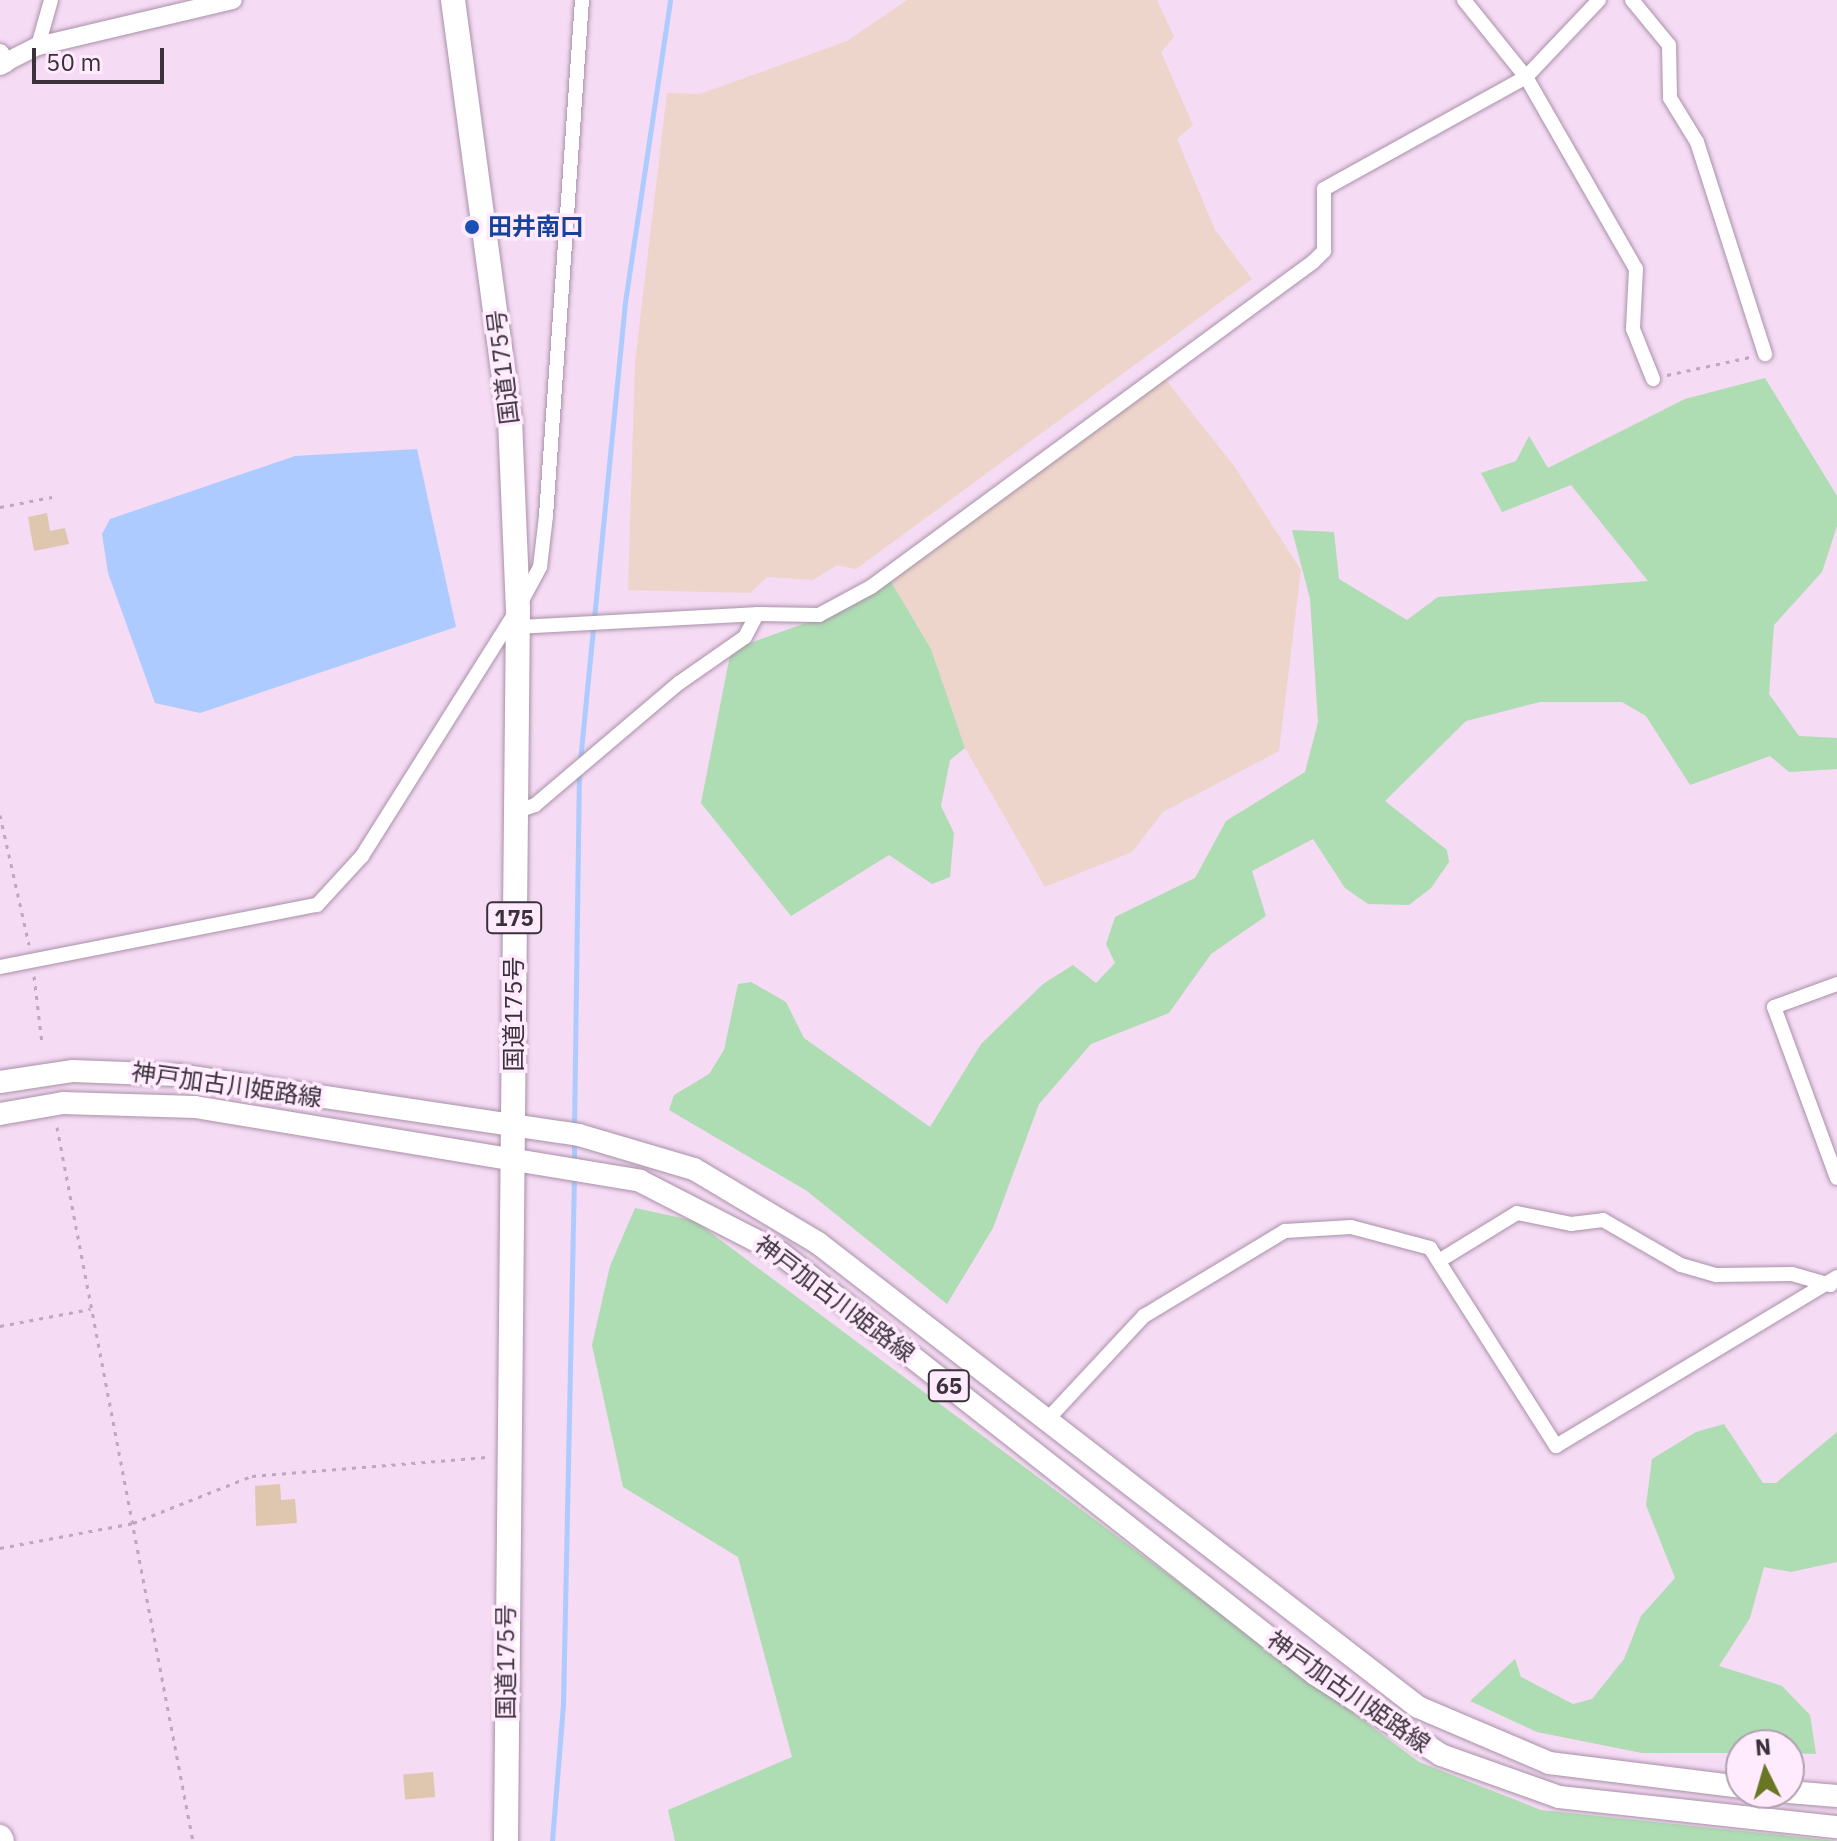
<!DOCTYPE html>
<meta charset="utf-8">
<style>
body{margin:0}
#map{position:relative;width:1837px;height:1841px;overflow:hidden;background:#f5dbf4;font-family:"IBM Plex Sans","Noto Sans JP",sans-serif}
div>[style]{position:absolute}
.industrial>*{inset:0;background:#edd5cb}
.green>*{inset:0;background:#aedcb3}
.water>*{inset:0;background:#adcbfe}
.stream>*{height:5px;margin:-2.5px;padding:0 2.5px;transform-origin:2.5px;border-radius:2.5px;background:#adcbfe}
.building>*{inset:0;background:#dfc6ae;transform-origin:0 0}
.path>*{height:3px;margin-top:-1.5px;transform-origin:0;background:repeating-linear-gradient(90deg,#bda8bc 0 4px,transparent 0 10px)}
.roads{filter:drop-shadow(0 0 2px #a991a8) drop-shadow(0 0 2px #a991a8)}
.minor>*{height:14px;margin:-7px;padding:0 7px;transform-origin:7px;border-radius:7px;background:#fff}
.tertiary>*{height:18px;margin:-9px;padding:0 9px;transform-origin:9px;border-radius:9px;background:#fff}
.secondary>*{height:20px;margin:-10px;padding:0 10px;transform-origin:10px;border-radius:10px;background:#fff}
.primary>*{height:22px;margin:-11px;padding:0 11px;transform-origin:11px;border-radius:11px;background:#fff}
.trunk>*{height:24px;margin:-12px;padding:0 12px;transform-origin:12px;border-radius:12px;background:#fff}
.dots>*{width:22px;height:22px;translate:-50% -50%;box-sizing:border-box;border:4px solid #ffeafe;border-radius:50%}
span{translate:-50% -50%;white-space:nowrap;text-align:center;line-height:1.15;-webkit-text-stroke:7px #ffeafe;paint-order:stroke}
.shield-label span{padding:2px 6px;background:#ffeafe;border:2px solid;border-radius:6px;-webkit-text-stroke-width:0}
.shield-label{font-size:22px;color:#3a313a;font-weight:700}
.transit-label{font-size:24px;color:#164399;font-weight:700}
.left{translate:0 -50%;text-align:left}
.street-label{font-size:24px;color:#3a313a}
.north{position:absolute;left:1725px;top:1729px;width:80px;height:80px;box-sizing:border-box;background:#ffeafe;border:2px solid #b0a0b0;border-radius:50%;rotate:355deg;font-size:22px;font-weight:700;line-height:32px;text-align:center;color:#3a313a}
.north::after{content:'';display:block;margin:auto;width:28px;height:36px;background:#697622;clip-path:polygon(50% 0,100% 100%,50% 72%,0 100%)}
.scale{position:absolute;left:32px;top:48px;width:132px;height:36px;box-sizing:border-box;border:4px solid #3a313a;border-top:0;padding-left:10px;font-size:24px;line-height:28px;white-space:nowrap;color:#3a313a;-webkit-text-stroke:6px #ffeafe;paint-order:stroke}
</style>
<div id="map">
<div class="industrial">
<div style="clip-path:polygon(907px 0,1157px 0,1174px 37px,1161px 52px,1193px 125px,1177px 139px,1215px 230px,1252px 279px,856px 569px,837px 565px,813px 580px,767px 577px,750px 593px,628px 590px,635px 362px,667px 93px,700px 94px,847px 41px)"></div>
<div style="clip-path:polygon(1162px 375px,1234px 466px,1301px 570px,1279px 751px,1163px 812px,1132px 852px,1045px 887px,965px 748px,931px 649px,890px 580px)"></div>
</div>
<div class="green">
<div style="clip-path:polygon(1765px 378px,1837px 496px,1837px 526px,1822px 572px,1774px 625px,1769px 694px,1799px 736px,1837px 738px,1837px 769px,1789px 772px,1770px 756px,1690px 785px,1646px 716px,1622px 702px,1540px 702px,1466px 721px,1385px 801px,1447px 850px,1449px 862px,1431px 888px,1409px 905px,1368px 904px,1345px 888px,1313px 839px,1252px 871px,1266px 916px,1211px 954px,1169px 1013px,1091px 1044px,1039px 1104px,993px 1228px,947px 1304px,807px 1191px,669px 1110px,674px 1095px,709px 1074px,724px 1050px,738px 984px,751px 982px,786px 1002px,804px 1038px,930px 1127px,981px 1044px,1043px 984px,1073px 965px,1096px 983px,1115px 963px,1106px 944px,1115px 917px,1195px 878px,1226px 821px,1305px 772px,1318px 722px,1310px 599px,1292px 530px,1334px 532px,1339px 579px,1407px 620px,1438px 597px,1648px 581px,1571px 485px,1502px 512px,1481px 473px,1516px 461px,1529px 436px,1548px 468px,1685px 399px)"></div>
<div style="clip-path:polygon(890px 580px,931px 649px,965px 748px,950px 760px,941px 806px,954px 833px,950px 877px,932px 884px,889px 855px,791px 916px,701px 803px,731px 650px,814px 620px)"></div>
<div style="clip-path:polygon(635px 1208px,695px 1221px,1419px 1762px,1541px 1810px,1837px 1841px,675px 1841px,668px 1810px,792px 1757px,738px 1557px,623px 1487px,592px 1345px,610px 1266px)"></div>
<div style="clip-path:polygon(1724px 1424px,1763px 1483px,1776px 1483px,1837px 1432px,1837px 1562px,1791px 1572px,1764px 1567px,1750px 1618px,1719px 1666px,1782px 1686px,1810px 1715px,1816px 1754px,1789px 1753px,1789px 1745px,1741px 1745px,1741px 1753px,1642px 1753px,1537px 1732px,1470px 1701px,1515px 1659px,1521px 1677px,1573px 1704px,1592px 1699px,1624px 1659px,1641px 1616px,1675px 1578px,1646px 1505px,1652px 1459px,1696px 1432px)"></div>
</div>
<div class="water">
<div style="clip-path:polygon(417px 449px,456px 627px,200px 713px,155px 703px,108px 573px,102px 534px,110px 519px,295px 456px)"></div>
</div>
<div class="stream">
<div style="left:580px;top:761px;width:461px;rotate:-84.4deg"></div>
<div style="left:625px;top:302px;width:305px;rotate:-81.5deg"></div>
<div style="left:574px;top:1129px;width:358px;rotate:-89.2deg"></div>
<div style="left:574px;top:1165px;width:26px;rotate:-90deg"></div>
<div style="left:552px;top:1841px;width:136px;rotate:-85.4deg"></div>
<div style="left:563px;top:1705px;width:530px;rotate:-88.81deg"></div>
</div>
<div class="building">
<div style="clip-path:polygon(47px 513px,50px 531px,65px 528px,69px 544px,34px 551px,28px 517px)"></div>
<div style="clip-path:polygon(280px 1484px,281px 1500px,295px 1499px,297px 1523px,256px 1526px,255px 1486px)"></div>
<div style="left:433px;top:1772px;width:25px;height:30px;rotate:85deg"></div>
</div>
<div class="path">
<div style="left:1667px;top:375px;width:85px;rotate:-12.2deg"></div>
<div style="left:0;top:507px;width:53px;rotate:-10.9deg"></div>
<div style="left:0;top:815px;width:133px;rotate:77.4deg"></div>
<div style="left:34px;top:976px;width:67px;rotate:83.2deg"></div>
<div style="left:57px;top:1127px;width:727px;rotate:79.22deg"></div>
<div style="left:0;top:1326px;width:92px;rotate:-10.7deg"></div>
<div style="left:0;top:1548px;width:135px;rotate:-10.6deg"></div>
<div style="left:133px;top:1523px;width:128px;rotate:-21.6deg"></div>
<div style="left:252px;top:1476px;width:239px;rotate:-4.6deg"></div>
</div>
<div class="roads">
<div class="minor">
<div style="left:1464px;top:0;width:99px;rotate:51.2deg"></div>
<div style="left:1526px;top:77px;width:221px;rotate:60.2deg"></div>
<div style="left:1636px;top:269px;width:60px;rotate:92.9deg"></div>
<div style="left:1633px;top:329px;width:54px;rotate:68.2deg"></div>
<div style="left:1632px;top:0;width:58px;rotate:50.6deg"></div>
<div style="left:1669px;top:45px;width:53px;rotate:88.9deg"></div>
<div style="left:1670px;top:98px;width:52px;rotate:58.5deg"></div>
<div style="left:1697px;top:142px;width:223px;rotate:72.2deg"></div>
<div style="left:38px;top:46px;width:48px;rotate:-74.2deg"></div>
<div style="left:518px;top:627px;width:239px;rotate:-3.1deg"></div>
<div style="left:514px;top:812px;width:22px;rotate:-18deg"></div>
<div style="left:535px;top:805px;width:189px;rotate:-40.3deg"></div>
<div style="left:679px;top:683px;width:80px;rotate:-34.9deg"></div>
<div style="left:745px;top:637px;width:26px;rotate:-62deg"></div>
<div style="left:757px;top:614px;width:62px;rotate:0.9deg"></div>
<div style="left:819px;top:615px;width:59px;rotate:-28.3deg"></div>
<div style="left:871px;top:587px;width:549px;rotate:-36.33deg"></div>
<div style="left:1313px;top:262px;width:16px;rotate:-45deg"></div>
<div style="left:1324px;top:251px;width:62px;rotate:-90deg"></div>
<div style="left:1324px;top:189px;width:231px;rotate:-29deg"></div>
<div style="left:1526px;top:77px;width:106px;rotate:-46.5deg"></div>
<div style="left:0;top:967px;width:323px;rotate:-11.1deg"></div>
<div style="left:317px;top:905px;width:67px;rotate:-47.4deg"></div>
<div style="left:362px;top:856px;width:293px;rotate:-57.8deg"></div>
<div style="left:518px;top:608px;width:47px;rotate:-61.8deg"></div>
<div style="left:540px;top:567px;width:51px;rotate:-83.3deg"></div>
<div style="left:546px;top:516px;width:517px;rotate:-86.01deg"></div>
<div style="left:1837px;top:984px;width:67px;rotate:159.9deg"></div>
<div style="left:1774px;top:1007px;width:182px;rotate:69.8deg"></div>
<div style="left:1442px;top:1259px;width:88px;rotate:-31.5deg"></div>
<div style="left:1517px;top:1213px;width:55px;rotate:11.5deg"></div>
<div style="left:1571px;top:1224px;width:32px;rotate:-7deg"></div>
<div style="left:1603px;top:1220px;width:90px;rotate:30deg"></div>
<div style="left:1681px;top:1265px;width:37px;rotate:16deg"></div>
<div style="left:1717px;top:1275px;width:75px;rotate:-0.8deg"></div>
<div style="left:1792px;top:1274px;width:40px;rotate:16deg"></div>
<div style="left:1046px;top:1421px;width:144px;rotate:-47deg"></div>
<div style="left:1144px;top:1316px;width:165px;rotate:-31.1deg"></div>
<div style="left:1285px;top:1231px;width:66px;rotate:-3.5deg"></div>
<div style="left:1351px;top:1227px;width:82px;rotate:14.9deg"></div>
<div style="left:1430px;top:1248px;width:235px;rotate:57.5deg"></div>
<div style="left:1556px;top:1446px;width:328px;rotate:-31deg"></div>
</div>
<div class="tertiary">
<div style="left:0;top:53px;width:11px;rotate:56deg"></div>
<div style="left:6px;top:62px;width:36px;rotate:-27deg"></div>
<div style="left:38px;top:46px;width:200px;rotate:-13.3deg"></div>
</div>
<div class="secondary">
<div style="left:0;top:65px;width:7px;rotate:-27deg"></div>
</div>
<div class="primary">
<div style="left:0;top:1082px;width:74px;rotate:-8.6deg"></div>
<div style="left:73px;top:1071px;width:105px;rotate:2.2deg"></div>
<div style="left:178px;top:1075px;width:405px;rotate:8.5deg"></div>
<div style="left:579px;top:1135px;width:120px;rotate:16.5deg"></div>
<div style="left:694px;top:1169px;width:144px;rotate:30.8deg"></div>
<div style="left:818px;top:1243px;width:758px;rotate:37.72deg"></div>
<div style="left:1418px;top:1707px;width:142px;rotate:23.1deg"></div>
<div style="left:1549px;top:1763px;width:193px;rotate:7.1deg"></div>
<div style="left:0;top:1114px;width:64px;rotate:-9.9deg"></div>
<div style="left:63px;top:1103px;width:132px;rotate:1.7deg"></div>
<div style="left:195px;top:1107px;width:451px;rotate:9.4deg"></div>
<div style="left:640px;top:1181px;width:157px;rotate:27.2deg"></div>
<div style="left:780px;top:1253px;width:681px;rotate:38.2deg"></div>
<div style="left:1315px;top:1674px;width:150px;rotate:32.7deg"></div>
<div style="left:1441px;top:1755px;width:125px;rotate:19.6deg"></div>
<div style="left:1559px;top:1797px;width:280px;rotate:6.2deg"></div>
<div style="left:1789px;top:1792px;width:48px;rotate:4.8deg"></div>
</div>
<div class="trunk">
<div style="left:453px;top:0;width:424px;rotate:82.3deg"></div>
<div style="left:510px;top:420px;width:188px;rotate:87.6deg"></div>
<div style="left:518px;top:608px;width:1233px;rotate:90.56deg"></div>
<div style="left:0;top:1837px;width:4px;rotate:63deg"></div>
</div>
</div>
<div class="dots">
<div style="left:472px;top:227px;background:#1a4fb4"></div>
</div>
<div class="shield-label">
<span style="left:514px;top:918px">175</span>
<span style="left:949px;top:1386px">65</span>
</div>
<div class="transit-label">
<span class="left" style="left:488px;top:227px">田井南口</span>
</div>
<div class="street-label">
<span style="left:503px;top:367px;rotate:-97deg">国道175号</span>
<span style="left:514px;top:1014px;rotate:-90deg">国道175号</span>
<span style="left:227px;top:1085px;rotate:8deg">神戸加古川姫路線</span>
<span style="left:835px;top:1299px;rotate:37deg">神戸加古川姫路線</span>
<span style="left:506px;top:1662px;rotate:-90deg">国道175号</span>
<span style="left:1349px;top:1692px;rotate:35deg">神戸加古川姫路線</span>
</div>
<div class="north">N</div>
<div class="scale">50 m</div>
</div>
